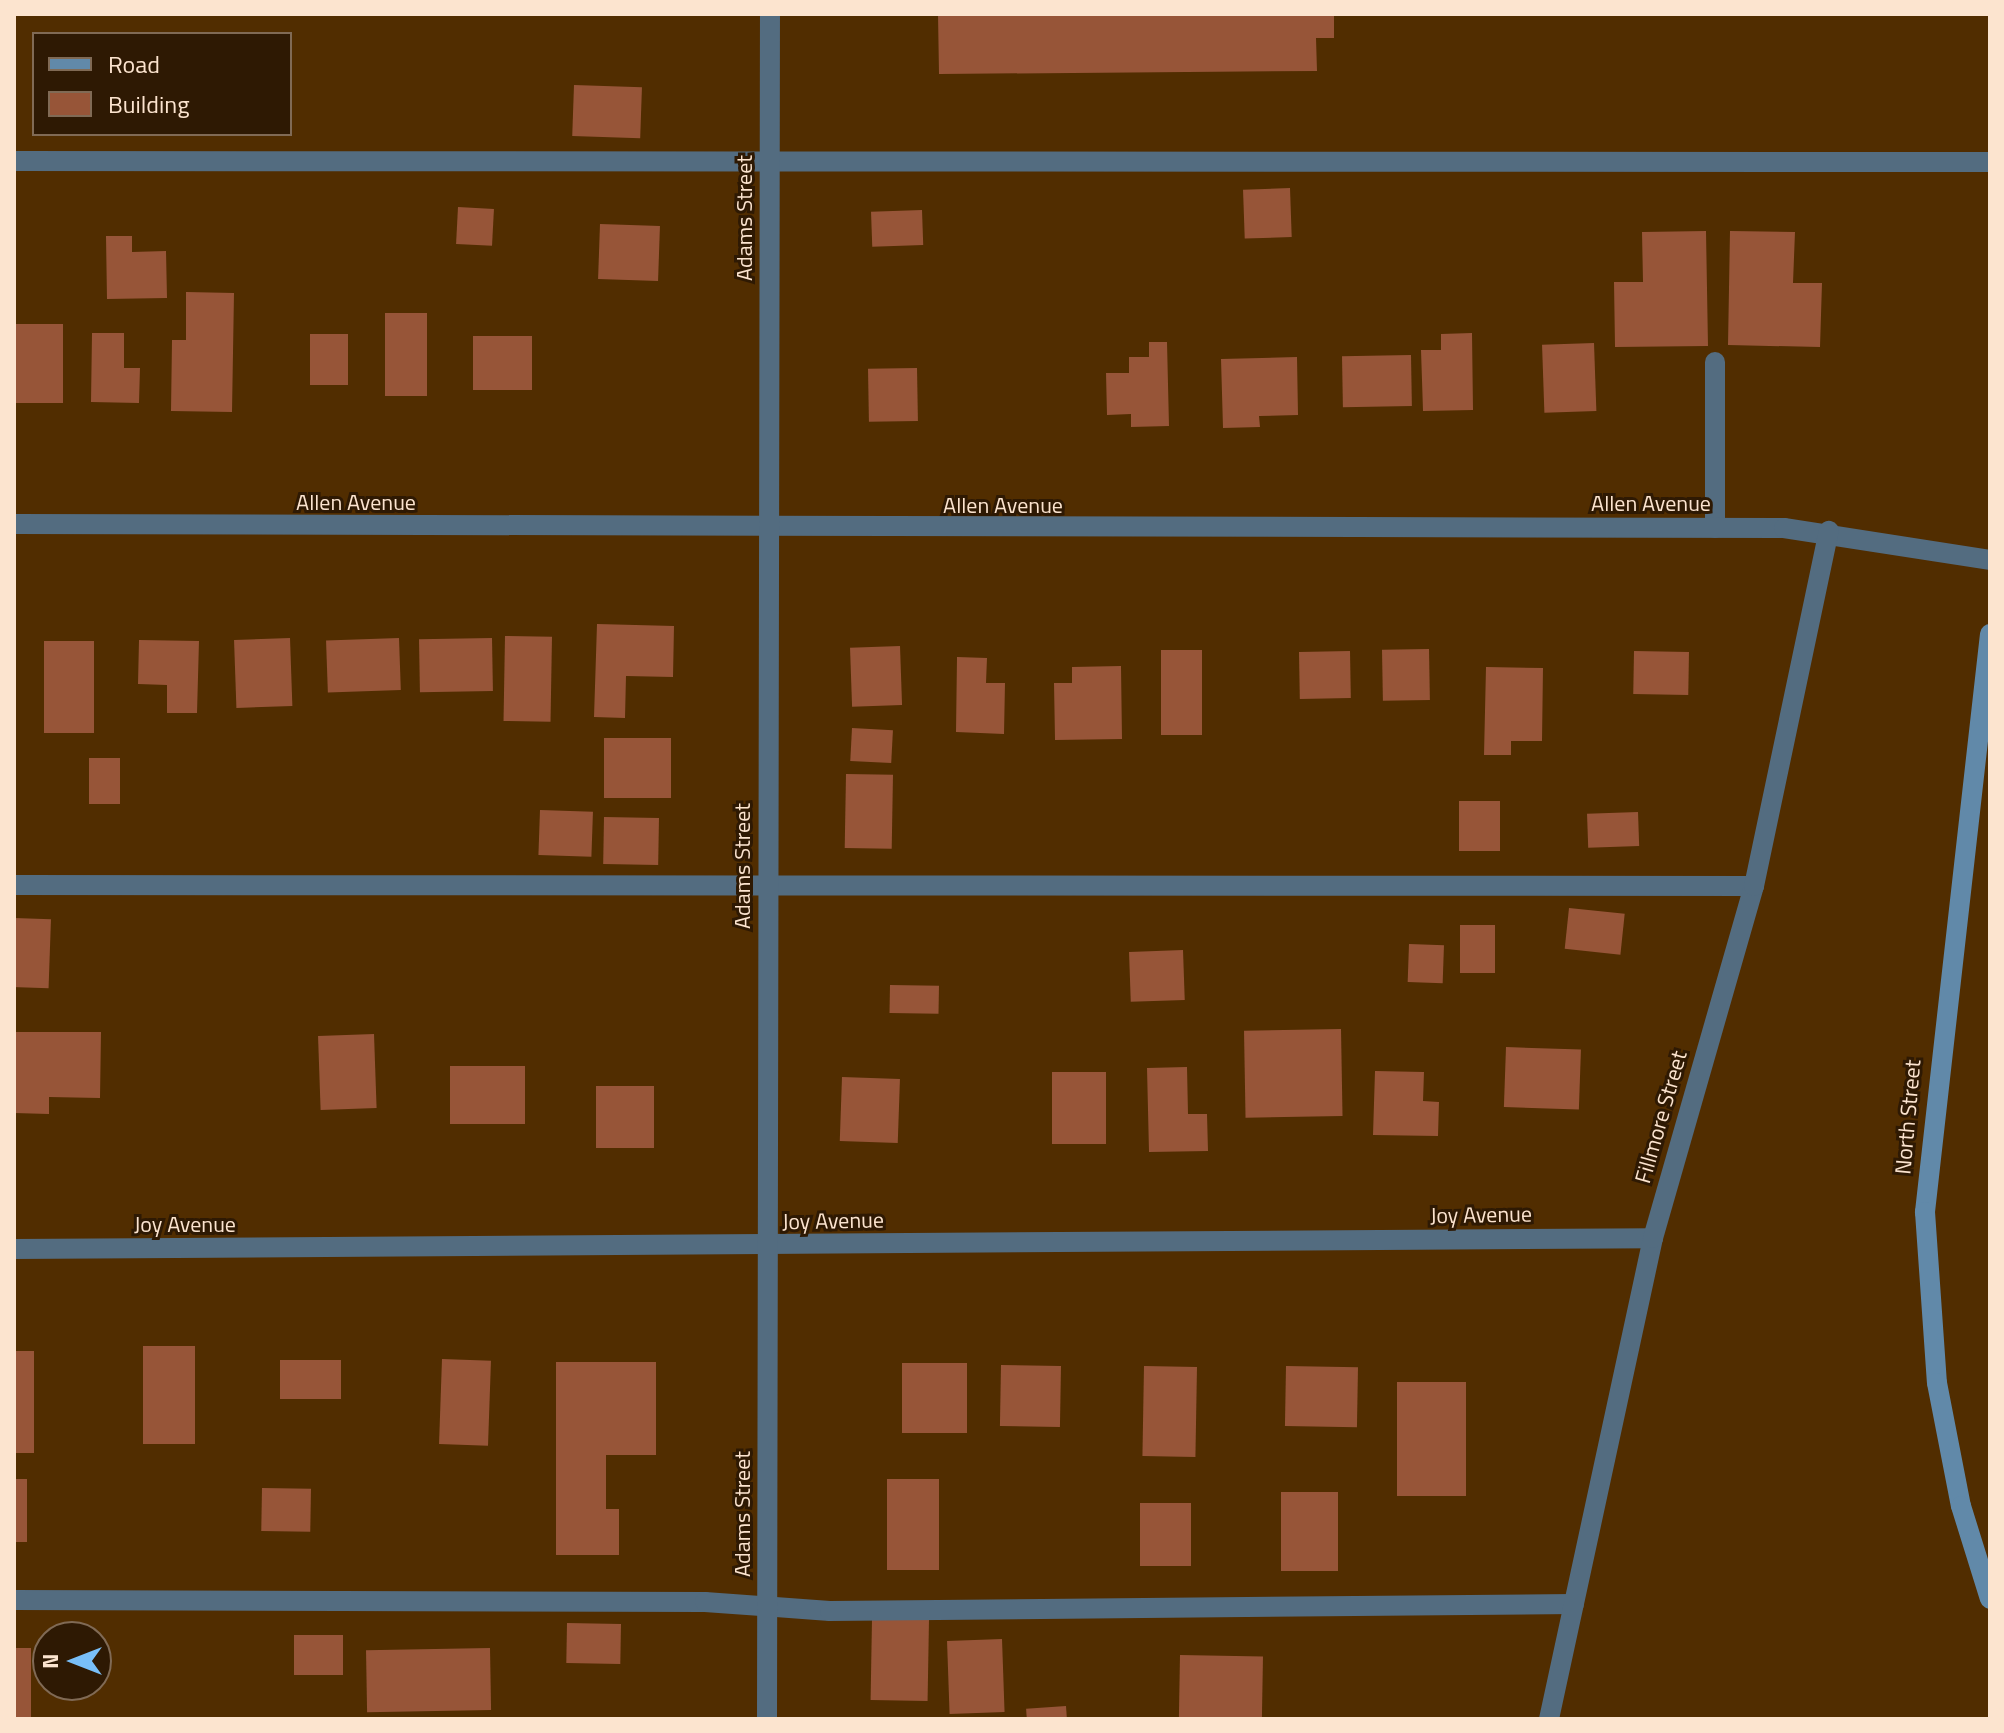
<!DOCTYPE html>
<style>
body{margin:0}
#map{position:relative;width:2004px;height:1733px;overflow:hidden;background:#512d00;font-family:"Titillium Web",sans-serif}
div>[style]{position:absolute}
.building>*{inset:0;background:#975538;transform-origin:0 0}
.service>*{height:20px;margin:-10px;padding:0 10px;transform-origin:10px;border-radius:10px;background:#536c80}
.minor>*{height:20px;margin:-10px;padding:0 10px;transform-origin:10px;border-radius:10px;background:#536c80}
.secondary>*{height:20px;margin:-10px;padding:0 10px;transform-origin:10px;border-radius:10px;background:#6189a9}
span{translate:-50% -50%;white-space:nowrap;text-align:center;line-height:1.15;-webkit-text-stroke:6px #2e1903;paint-order:stroke}
.street-label{font-size:22px;color:#fce4cf}
.frame{position:absolute;inset:0;border:16px solid #fce4cf;pointer-events:none}
.legend{position:absolute;left:32px;top:32px;width:260px;height:104px;box-sizing:border-box;background:#2e1903;border:2px solid #806a55;margin:0;padding:10px 14px;list-style:none;font-size:24px;color:#fce4cf}
.legend li{display:flex;align-items:center;gap:16px;height:40px}
.legend b{width:40px;border:2px solid #806a55}
.north{position:absolute;left:32px;top:1621px;width:80px;height:80px;box-sizing:border-box;background:#2e1903;border:2px solid #806a55;border-radius:50%;rotate:270deg;font-size:22px;font-weight:700;line-height:32px;text-align:center;color:#fce4cf}
.north::after{content:'';display:block;margin:auto;width:28px;height:36px;background:#79bff8;clip-path:polygon(50% 0,100% 100%,50% 72%,0 100%)}
</style>
<div id="map">
<div class="building">
<div style="clip-path:polygon(938px 14px,1334px 14px,1334px 38px,1316px 38px,1317px 71px,939px 74px)"></div>
<div style="left:574px;top:85px;width:68px;height:51px;rotate:2deg"></div>
<div style="left:1290px;top:188px;width:49px;height:47px;rotate:88deg"></div>
<div style="left:458px;top:207px;width:36px;height:37px;rotate:3deg"></div>
<div style="left:922px;top:210px;width:35px;height:51px;rotate:88deg"></div>
<div style="left:600px;top:224px;width:60px;height:55px;rotate:2deg"></div>
<div style="clip-path:polygon(1706px 231px,1708px 346px,1615px 347px,1614px 282px,1643px 282px,1642px 232px)"></div>
<div style="clip-path:polygon(1730px 231px,1795px 232px,1793px 283px,1822px 283px,1820px 347px,1728px 345px)"></div>
<div style="clip-path:polygon(106px 236px,132px 236px,132px 252px,166px 251px,167px 298px,107px 299px)"></div>
<div style="clip-path:polygon(186px 292px,234px 293px,232px 412px,171px 411px,172px 340px,186px 340px)"></div>
<div style="left:385px;top:313px;width:42px;height:83px"></div>
<div style="left:14px;top:324px;width:49px;height:79px"></div>
<div style="clip-path:polygon(92px 333px,124px 333px,124px 368px,140px 368px,139px 403px,91px 402px)"></div>
<div style="clip-path:polygon(1472px 333px,1473px 410px,1423px 411px,1421px 350px,1441px 350px,1441px 334px)"></div>
<div style="left:310px;top:334px;width:38px;height:51px"></div>
<div style="left:473px;top:336px;width:59px;height:54px"></div>
<div style="clip-path:polygon(1149px 342px,1167px 342px,1169px 426px,1131px 427px,1131px 414px,1107px 415px,1106px 373px,1129px 373px,1129px 357px,1149px 357px)"></div>
<div style="left:1594px;top:343px;width:68px;height:52px;rotate:88deg"></div>
<div style="left:1411px;top:355px;width:51px;height:69px;rotate:89deg"></div>
<div style="clip-path:polygon(1297px 357px,1298px 415px,1259px 416px,1260px 427px,1223px 428px,1221px 359px)"></div>
<div style="left:917px;top:368px;width:53px;height:49px;rotate:89deg"></div>
<div style="clip-path:polygon(597px 624px,674px 626px,673px 677px,626px 676px,625px 718px,594px 717px)"></div>
<div style="left:505px;top:636px;width:47px;height:85px;rotate:1deg"></div>
<div style="left:290px;top:638px;width:68px;height:56px;rotate:88deg"></div>
<div style="left:399px;top:638px;width:52px;height:73px;rotate:88deg"></div>
<div style="left:492px;top:638px;width:53px;height:73px;rotate:89deg"></div>
<div style="clip-path:polygon(139px 640px,199px 641px,197px 713px,167px 713px,167px 685px,138px 684px)"></div>
<div style="left:44px;top:641px;width:50px;height:92px"></div>
<div style="left:900px;top:646px;width:59px;height:50px;rotate:88deg"></div>
<div style="left:1429px;top:649px;width:51px;height:47px;rotate:89deg"></div>
<div style="left:1161px;top:650px;width:41px;height:85px"></div>
<div style="left:1350px;top:651px;width:47px;height:51px;rotate:89deg"></div>
<div style="left:1634px;top:651px;width:55px;height:43px;rotate:1deg"></div>
<div style="clip-path:polygon(957px 657px,987px 658px,986px 683px,1005px 683px,1004px 734px,956px 732px)"></div>
<div style="clip-path:polygon(1121px 666px,1122px 739px,1055px 740px,1054px 683px,1072px 683px,1072px 667px)"></div>
<div style="clip-path:polygon(1486px 667px,1543px 668px,1542px 741px,1511px 741px,1511px 755px,1484px 755px)"></div>
<div style="left:852px;top:728px;width:41px;height:33px;rotate:3deg"></div>
<div style="left:604px;top:738px;width:67px;height:60px"></div>
<div style="left:89px;top:758px;width:31px;height:46px"></div>
<div style="left:846px;top:774px;width:47px;height:74px;rotate:1deg"></div>
<div style="left:1459px;top:801px;width:41px;height:50px"></div>
<div style="left:540px;top:810px;width:53px;height:45px;rotate:2deg"></div>
<div style="left:1638px;top:812px;width:34px;height:51px;rotate:88deg"></div>
<div style="left:604px;top:817px;width:55px;height:47px;rotate:1deg"></div>
<div style="left:1569px;top:908px;width:56px;height:41px;rotate:6deg"></div>
<div style="left:14px;top:918px;width:37px;height:69px;rotate:2deg"></div>
<div style="left:1495px;top:925px;width:48px;height:35px;rotate:90deg"></div>
<div style="left:1409px;top:944px;width:35px;height:38px;rotate:2deg"></div>
<div style="left:1183px;top:950px;width:50px;height:54px;rotate:88deg"></div>
<div style="left:890px;top:985px;width:49px;height:28px;rotate:1deg"></div>
<div style="left:1341px;top:1029px;width:87px;height:97px;rotate:89deg"></div>
<div style="clip-path:polygon(14px 1032px,101px 1032px,100px 1098px,49px 1097px,49px 1114px,14px 1113px)"></div>
<div style="left:374px;top:1034px;width:74px;height:56px;rotate:88deg"></div>
<div style="left:1506px;top:1047px;width:75px;height:60px;rotate:2deg"></div>
<div style="left:525px;top:1066px;width:58px;height:75px;rotate:90deg"></div>
<div style="clip-path:polygon(1187px 1067px,1188px 1114px,1207px 1114px,1208px 1151px,1149px 1152px,1147px 1068px)"></div>
<div style="clip-path:polygon(1375px 1071px,1424px 1072px,1423px 1101px,1439px 1102px,1438px 1136px,1373px 1135px)"></div>
<div style="left:1052px;top:1072px;width:54px;height:72px"></div>
<div style="left:842px;top:1077px;width:58px;height:64px;rotate:2deg"></div>
<div style="left:596px;top:1086px;width:58px;height:62px"></div>
<div style="left:143px;top:1346px;width:52px;height:98px"></div>
<div style="left:14px;top:1351px;width:20px;height:102px"></div>
<div style="left:442px;top:1359px;width:49px;height:85px;rotate:2deg"></div>
<div style="left:280px;top:1360px;width:61px;height:39px"></div>
<div style="clip-path:polygon(556px 1362px,656px 1362px,656px 1455px,606px 1455px,606px 1509px,619px 1509px,619px 1555px,556px 1555px)"></div>
<div style="left:967px;top:1363px;width:70px;height:65px;rotate:90deg"></div>
<div style="left:1001px;top:1365px;width:60px;height:61px;rotate:1deg"></div>
<div style="left:1144px;top:1366px;width:53px;height:90px;rotate:1deg"></div>
<div style="left:1286px;top:1366px;width:72px;height:60px;rotate:1deg"></div>
<div style="left:1397px;top:1382px;width:69px;height:114px"></div>
<div style="left:14px;top:1479px;width:13px;height:63px"></div>
<div style="left:887px;top:1479px;width:52px;height:91px"></div>
<div style="left:262px;top:1488px;width:49px;height:43px;rotate:1deg"></div>
<div style="left:1281px;top:1492px;width:57px;height:79px"></div>
<div style="left:1140px;top:1503px;width:51px;height:63px"></div>
<div style="left:872px;top:1619px;width:57px;height:81px;rotate:1deg"></div>
<div style="left:567px;top:1623px;width:54px;height:40px;rotate:1deg"></div>
<div style="left:343px;top:1635px;width:40px;height:49px;rotate:90deg"></div>
<div style="left:1002px;top:1639px;width:73px;height:55px;rotate:88deg"></div>
<div style="left:14px;top:1648px;width:17px;height:71px"></div>
<div style="left:490px;top:1648px;width:62px;height:124px;rotate:89deg"></div>
<div style="left:1180px;top:1655px;width:83px;height:62px;rotate:1deg"></div>
<div style="left:1066px;top:1706px;width:13px;height:40px;rotate:86deg"></div>
</div>
<div class="service">
<div style="left:14px;top:161px;width:1976px;rotate:0.03deg"></div>
<div style="left:1715px;top:362px;width:166px;rotate:90deg"></div>
<div style="left:14px;top:885px;width:1740px;rotate:0.03deg"></div>
<div style="left:14px;top:1600px;width:691px;rotate:0.17deg"></div>
<div style="left:705px;top:1602px;width:125px;rotate:4.1deg"></div>
<div style="left:830px;top:1611px;width:744px;rotate:-0.54deg"></div>
</div>
<div class="minor">
<div style="left:14px;top:524px;width:1770px;rotate:0.13deg"></div>
<div style="left:1784px;top:528px;width:208px;rotate:8.8deg"></div>
<div style="left:14px;top:1249px;width:1639px;rotate:-0.38deg"></div>
<div style="left:767px;top:1719px;width:1705px;rotate:-89.9deg"></div>
<div style="left:1549px;top:1719px;width:492px;rotate:-77.8deg"></div>
<div style="left:1653px;top:1238px;width:366px;rotate:-74deg"></div>
<div style="left:1754px;top:886px;width:363px;rotate:-78.1deg"></div>
</div>
<div class="secondary">
<div style="left:1990px;top:634px;width:582px;rotate:96.42deg"></div>
<div style="left:1925px;top:1212px;width:171px;rotate:86deg"></div>
<div style="left:1937px;top:1383px;width:125px;rotate:79deg"></div>
<div style="left:1961px;top:1506px;width:97px;rotate:72.7deg"></div>
</div>
<div class="street-label">
<span style="left:745px;top:218px;rotate:-90deg">Adams Street</span>
<span style="left:356px;top:503px">Allen Avenue</span>
<span style="left:1651px;top:504px">Allen Avenue</span>
<span style="left:1003px;top:506px">Allen Avenue</span>
<span style="left:743px;top:866px;rotate:-90deg">Adams Street</span>
<span style="left:1661px;top:1117px;rotate:-74deg">Fillmore Street</span>
<span style="left:1908px;top:1117px;rotate:-85deg">North Street</span>
<span style="left:1481px;top:1215px;rotate:-1deg">Joy Avenue</span>
<span style="left:833px;top:1221px;rotate:-1deg">Joy Avenue</span>
<span style="left:185px;top:1225px">Joy Avenue</span>
<span style="left:743px;top:1514px;rotate:-90deg">Adams Street</span>
</div>
<div class="frame"></div>
<ul class="legend">
<li><b style="height:10px;background:#6189a9"></b>Road</li>
<li><b style="height:22px;background:#975538"></b>Building</li>
</ul>
<div class="north">N</div>
</div>
